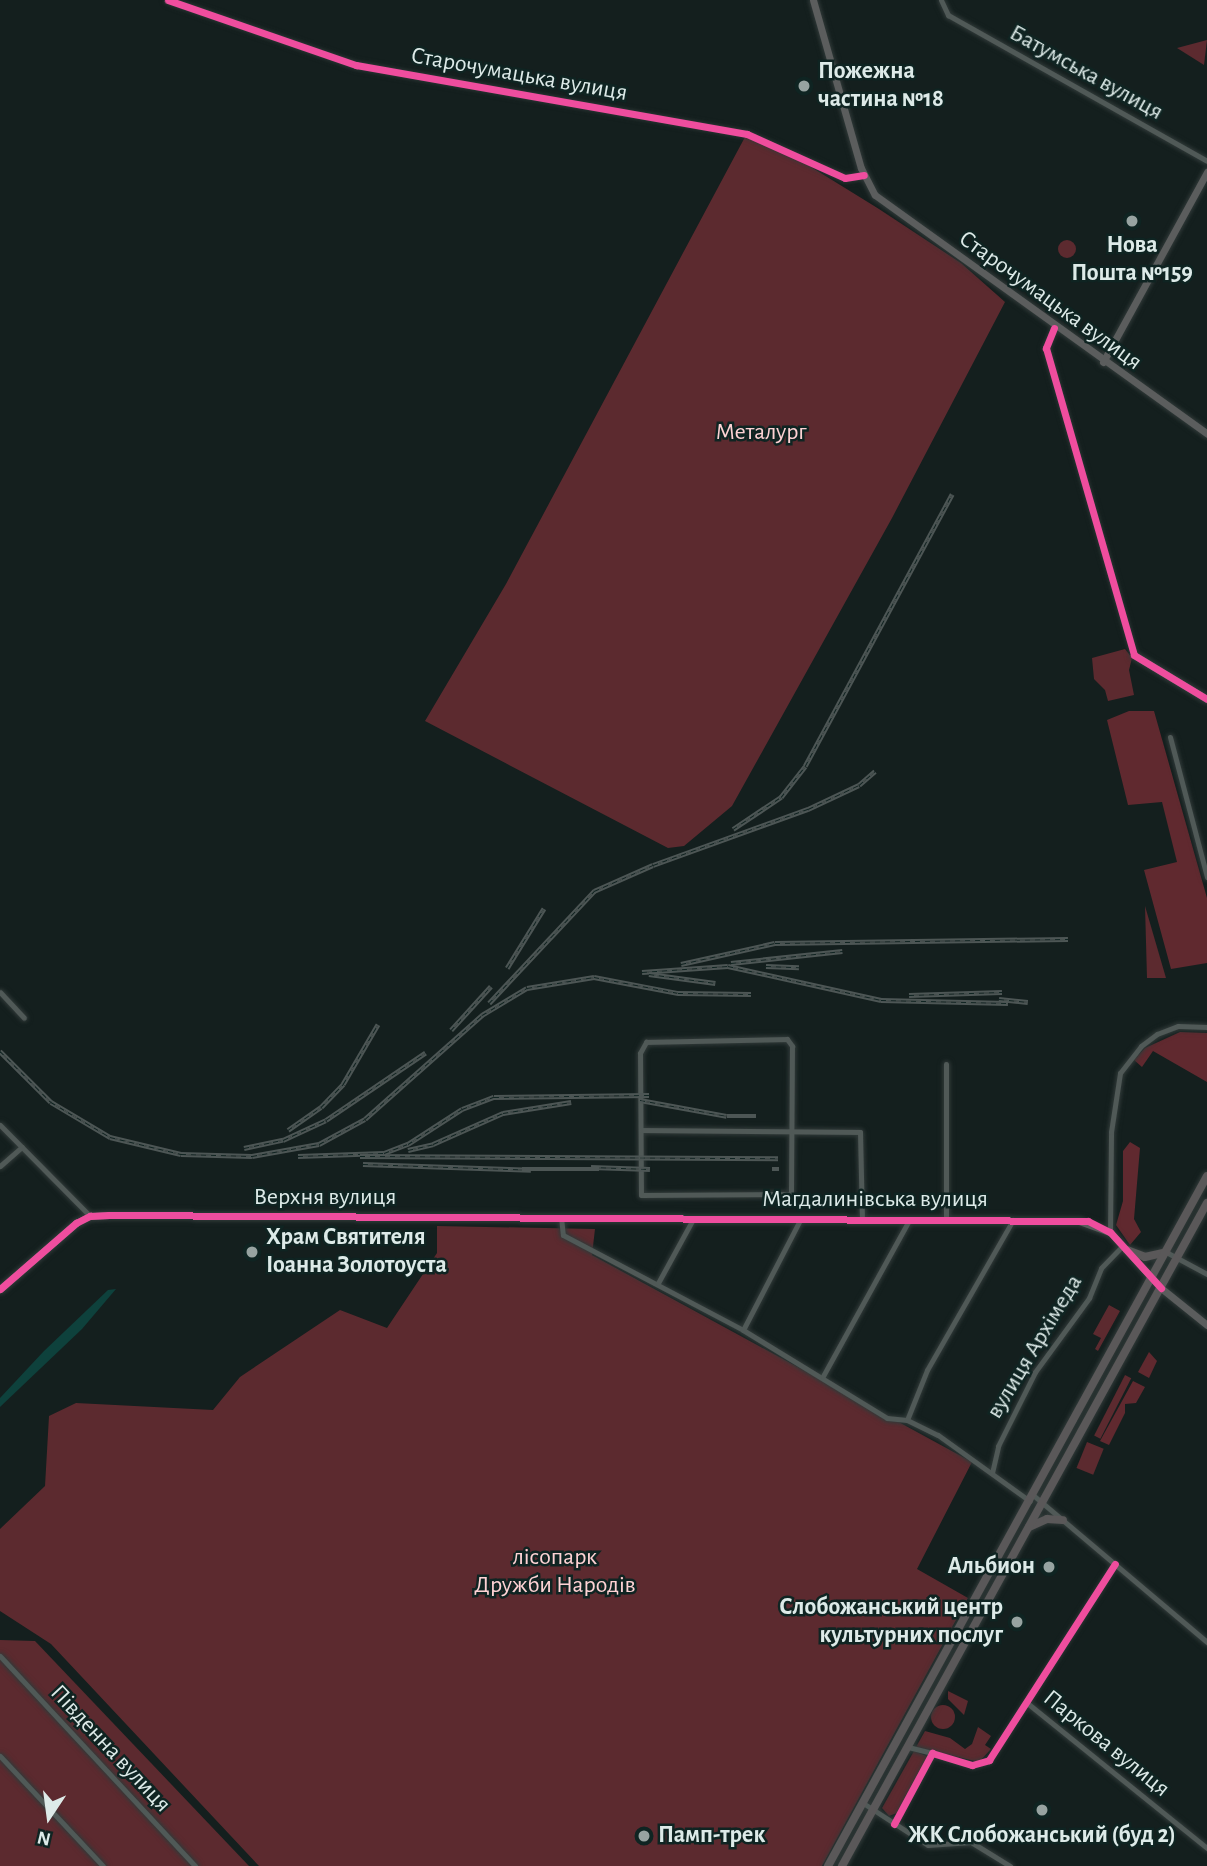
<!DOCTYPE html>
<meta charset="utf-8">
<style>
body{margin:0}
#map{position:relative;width:1207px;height:1866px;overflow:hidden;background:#141f1e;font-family:"Alegreya Sans",sans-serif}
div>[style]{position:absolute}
.green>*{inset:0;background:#5c2a2f;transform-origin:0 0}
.round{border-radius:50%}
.forest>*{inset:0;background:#60292f}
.water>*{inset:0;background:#0e413c}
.roads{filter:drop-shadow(0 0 2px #313a39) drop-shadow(0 0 2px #313a39)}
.street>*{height:5px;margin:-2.5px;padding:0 2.5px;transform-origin:2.5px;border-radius:2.5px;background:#505957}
.secondary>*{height:7px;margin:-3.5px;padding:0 3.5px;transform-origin:3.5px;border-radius:3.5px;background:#5b5d5d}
.primary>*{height:8px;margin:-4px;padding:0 4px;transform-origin:4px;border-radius:4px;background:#5a5859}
.rail>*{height:4.5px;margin-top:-2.25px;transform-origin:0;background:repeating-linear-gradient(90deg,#0f2422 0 5px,#4d5655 0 10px);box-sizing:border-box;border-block:2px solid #4d5655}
.cycleway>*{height:7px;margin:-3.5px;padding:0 3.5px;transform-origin:3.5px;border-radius:3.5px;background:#ef4d9e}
.dots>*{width:19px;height:19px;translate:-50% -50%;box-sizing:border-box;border:4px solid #0f2422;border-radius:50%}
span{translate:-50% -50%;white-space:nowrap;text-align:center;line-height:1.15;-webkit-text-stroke:5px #0f2422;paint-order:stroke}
.poi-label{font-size:24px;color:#ddeae8;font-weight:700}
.left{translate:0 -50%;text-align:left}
.right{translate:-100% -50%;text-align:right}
.street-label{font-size:24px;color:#ddeae8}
.park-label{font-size:24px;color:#fed2d4}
.north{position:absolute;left:14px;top:1782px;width:70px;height:70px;-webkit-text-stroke:5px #0f2422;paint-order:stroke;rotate:193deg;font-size:19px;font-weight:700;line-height:28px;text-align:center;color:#ddeae8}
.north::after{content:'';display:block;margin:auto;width:24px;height:32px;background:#ddeae8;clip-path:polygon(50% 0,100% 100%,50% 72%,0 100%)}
</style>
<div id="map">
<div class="green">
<div style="clip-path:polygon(1207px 40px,1204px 65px,1177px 48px)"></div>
<div style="clip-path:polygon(745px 137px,790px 154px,879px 209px,961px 263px,1005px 302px,892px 518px,732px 806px,684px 846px,668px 848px,425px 721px,506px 584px)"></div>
<div class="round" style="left:1058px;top:240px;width:18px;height:18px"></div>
<div style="clip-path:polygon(1125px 649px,1132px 658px,1129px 670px,1134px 695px,1108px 701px,1105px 690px,1094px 679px,1092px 658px)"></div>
<div style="clip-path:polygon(1145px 906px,1166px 978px,1147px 978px)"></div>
<div style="clip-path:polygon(437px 1226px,595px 1229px,592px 1255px,972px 1462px,917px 1569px,968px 1598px,822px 1866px,259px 1866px,51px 1644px,0 1611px,0 1529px,45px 1486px,49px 1416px,76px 1403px,213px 1410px,240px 1377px,340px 1310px,387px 1328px,437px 1253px)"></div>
<div style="clip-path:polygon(1109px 1305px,1120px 1311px,1098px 1351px,1095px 1349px,1101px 1338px,1093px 1334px)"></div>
<div style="left:1125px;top:1375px;width:7px;height:68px;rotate:27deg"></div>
<div style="left:1087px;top:1442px;width:18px;height:28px;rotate:22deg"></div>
<div style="clip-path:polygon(0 1640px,35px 1641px,249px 1866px,0 1866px)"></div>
<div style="clip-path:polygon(948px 1691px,968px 1701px,964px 1715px,948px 1699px)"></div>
<div class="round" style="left:931px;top:1705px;width:24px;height:24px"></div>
<div style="clip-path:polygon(978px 1727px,991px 1736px,985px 1745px,991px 1749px,979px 1762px,916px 1747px,925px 1731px,950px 1738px,965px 1749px,972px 1744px)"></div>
<div style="clip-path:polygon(914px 1751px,929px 1757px,897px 1813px,889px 1816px,882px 1808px)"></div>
</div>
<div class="forest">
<div style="clip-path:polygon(1129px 711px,1154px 711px,1207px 898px,1207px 963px,1171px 969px,1144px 870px,1177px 862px,1162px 802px,1128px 805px,1107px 720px)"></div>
<div style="clip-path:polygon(1180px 1032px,1207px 1033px,1207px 1082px,1153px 1051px,1142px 1067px,1134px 1060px,1145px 1048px)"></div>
<div style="clip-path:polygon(1130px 1142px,1140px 1148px,1134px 1219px,1141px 1232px,1130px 1245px,1116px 1225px,1123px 1201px,1123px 1151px)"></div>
<div style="clip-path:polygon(1149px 1352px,1157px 1361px,1149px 1378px,1138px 1372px)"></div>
<div style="clip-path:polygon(1133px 1381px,1145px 1387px,1136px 1403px,1125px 1404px,1125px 1413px,1109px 1445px,1100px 1441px)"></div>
</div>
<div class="water">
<div style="clip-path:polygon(116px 1289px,82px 1329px,0 1407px,0 1398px,44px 1351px,108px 1290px)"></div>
</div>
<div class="roads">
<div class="street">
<div style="left:168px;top:0;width:199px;rotate:19.1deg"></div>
<div style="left:356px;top:65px;width:397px;rotate:10deg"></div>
<div style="left:747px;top:134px;width:107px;rotate:24.2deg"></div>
<div style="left:845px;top:178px;width:19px;rotate:-9deg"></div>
<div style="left:941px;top:0;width:17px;rotate:65deg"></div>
<div style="left:948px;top:15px;width:297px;rotate:29.4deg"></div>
<div style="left:1054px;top:328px;width:22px;rotate:112deg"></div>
<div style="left:1046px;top:348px;width:319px;rotate:74deg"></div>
<div style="left:1170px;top:737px;width:145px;rotate:75.2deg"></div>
<div style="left:0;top:992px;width:35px;rotate:47deg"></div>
<div style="left:787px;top:1039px;width:9px;rotate:54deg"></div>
<div style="left:792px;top:1046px;width:148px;rotate:90.4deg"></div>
<div style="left:791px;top:1194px;width:150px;rotate:179.6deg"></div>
<div style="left:641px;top:1195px;width:142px;rotate:-90.4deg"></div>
<div style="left:640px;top:1053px;width:13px;rotate:-61deg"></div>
<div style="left:646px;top:1042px;width:141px;rotate:-1.2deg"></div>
<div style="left:946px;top:1064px;width:156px;rotate:90deg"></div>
<div style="left:0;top:1125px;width:128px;rotate:45.3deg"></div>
<div style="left:641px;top:1130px;width:219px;rotate:0.5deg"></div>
<div style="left:860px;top:1132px;width:88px;rotate:88.7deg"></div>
<div style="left:0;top:1166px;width:29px;rotate:-41deg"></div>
<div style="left:561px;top:1217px;width:18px;rotate:84deg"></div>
<div style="left:563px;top:1235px;width:204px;rotate:27.8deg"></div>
<div style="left:743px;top:1330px;width:169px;rotate:31.4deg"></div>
<div style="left:887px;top:1418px;width:20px;rotate:6deg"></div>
<div style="left:907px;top:1420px;width:34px;rotate:26deg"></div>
<div style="left:938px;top:1435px;width:113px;rotate:35.7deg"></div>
<div style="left:1110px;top:1232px;width:100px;rotate:-89.4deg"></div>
<div style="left:1111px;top:1132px;width:60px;rotate:-81.3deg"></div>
<div style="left:1120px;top:1073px;width:34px;rotate:-52deg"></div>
<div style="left:1141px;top:1046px;width:20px;rotate:-37deg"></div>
<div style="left:1157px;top:1034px;width:22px;rotate:-21deg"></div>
<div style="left:1178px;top:1026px;width:29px;rotate:2deg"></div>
<div style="left:1166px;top:1252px;width:47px;rotate:28.2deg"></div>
<div style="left:658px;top:1283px;width:73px;rotate:-61.3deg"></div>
<div style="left:743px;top:1330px;width:126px;rotate:-62.6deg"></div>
<div style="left:823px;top:1376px;width:178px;rotate:-61.1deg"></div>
<div style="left:907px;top:1420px;width:54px;rotate:-68.2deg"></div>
<div style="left:927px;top:1370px;width:173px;rotate:-60.2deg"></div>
<div style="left:992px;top:1473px;width:28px;rotate:-77deg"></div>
<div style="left:998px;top:1446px;width:83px;rotate:-63.4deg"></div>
<div style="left:1035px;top:1372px;width:92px;rotate:-53.9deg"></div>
<div style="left:1089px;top:1298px;width:32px;rotate:-68deg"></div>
<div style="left:1101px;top:1268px;width:30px;rotate:-46deg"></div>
<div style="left:1033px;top:1495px;width:228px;rotate:40.2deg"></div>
<div style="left:0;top:1656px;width:287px;rotate:47.1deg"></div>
<div style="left:1026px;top:1702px;width:233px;rotate:38.9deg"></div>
<div style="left:908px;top:1747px;width:25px;rotate:14deg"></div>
<div style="left:0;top:1756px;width:151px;rotate:46.9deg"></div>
<div style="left:863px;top:1803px;width:77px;rotate:32.9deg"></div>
<div style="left:928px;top:1845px;width:43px;rotate:-4deg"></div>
<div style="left:971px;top:1842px;width:46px;rotate:31.6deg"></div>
<div style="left:894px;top:1824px;width:81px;rotate:-61.8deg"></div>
<div style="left:932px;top:1753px;width:42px;rotate:16.7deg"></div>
<div style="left:972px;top:1765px;width:18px;rotate:-16deg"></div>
<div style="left:989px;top:1760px;width:233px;rotate:-57.3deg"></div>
</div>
<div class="secondary">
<div style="left:813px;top:0;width:175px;rotate:74.1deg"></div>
<div style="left:861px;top:168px;width:30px;rotate:63deg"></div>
<div style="left:875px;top:195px;width:409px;rotate:35.7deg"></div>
<div style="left:1103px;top:362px;width:217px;rotate:-61.3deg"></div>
<div style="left:1134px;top:655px;width:85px;rotate:31.1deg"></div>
<div style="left:0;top:1289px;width:101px;rotate:-41deg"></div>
<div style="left:76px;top:1223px;width:16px;rotate:-27deg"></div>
<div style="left:90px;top:1216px;width:19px;rotate:-3deg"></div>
<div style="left:109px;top:1215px;width:970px;rotate:0.35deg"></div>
<div style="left:1079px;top:1221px;width:33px;rotate:20deg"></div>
<div style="left:1110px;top:1232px;width:76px;rotate:47.7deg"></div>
<div style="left:1161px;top:1288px;width:59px;rotate:38.8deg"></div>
</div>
<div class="primary">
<div style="left:1127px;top:1250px;width:19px;rotate:21deg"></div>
<div style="left:1145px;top:1257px;width:22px;rotate:-13deg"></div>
<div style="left:1029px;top:1527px;width:20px;rotate:-24deg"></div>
<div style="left:1047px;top:1519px;width:16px;rotate:4deg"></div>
<div style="left:828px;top:1866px;width:787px;rotate:-61.22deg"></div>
<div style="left:842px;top:1866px;width:757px;rotate:-61.17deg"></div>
</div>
</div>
<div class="rail">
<div style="left:733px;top:829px;width:58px;rotate:-33.7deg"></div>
<div style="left:781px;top:797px;width:39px;rotate:-52deg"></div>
<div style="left:805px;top:766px;width:309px;rotate:-61.6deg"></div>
<div style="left:731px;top:963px;width:112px;rotate:-6.2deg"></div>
<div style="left:681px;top:964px;width:96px;rotate:-12.6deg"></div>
<div style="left:775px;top:943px;width:293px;rotate:-0.8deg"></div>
<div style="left:766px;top:966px;width:33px;rotate:2deg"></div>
<div style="left:507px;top:968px;width:70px;rotate:-58.3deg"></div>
<div style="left:642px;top:972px;width:86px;rotate:-4deg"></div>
<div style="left:728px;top:966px;width:157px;rotate:12.5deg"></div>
<div style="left:881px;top:1000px;width:127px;rotate:1.4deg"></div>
<div style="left:649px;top:974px;width:67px;rotate:7.8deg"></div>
<div style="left:909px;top:995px;width:93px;rotate:-1.8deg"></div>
<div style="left:999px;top:999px;width:29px;rotate:6deg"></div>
<div style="left:489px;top:1003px;width:154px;rotate:-46.8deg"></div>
<div style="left:594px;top:891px;width:64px;rotate:-23.8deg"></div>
<div style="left:653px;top:865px;width:165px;rotate:-19.9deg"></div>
<div style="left:808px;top:809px;width:56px;rotate:-25.2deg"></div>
<div style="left:859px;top:785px;width:21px;rotate:-41deg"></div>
<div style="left:451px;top:1030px;width:59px;rotate:-47.7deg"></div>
<div style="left:0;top:1051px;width:72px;rotate:45deg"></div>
<div style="left:51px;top:1102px;width:69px;rotate:30.7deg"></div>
<div style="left:110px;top:1137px;width:73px;rotate:13.5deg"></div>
<div style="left:181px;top:1154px;width:71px;rotate:1.6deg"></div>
<div style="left:252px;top:1156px;width:68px;rotate:-10.2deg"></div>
<div style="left:319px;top:1144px;width:52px;rotate:-28.5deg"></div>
<div style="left:365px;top:1119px;width:157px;rotate:-41.6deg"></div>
<div style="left:482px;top:1015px;width:52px;rotate:-31deg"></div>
<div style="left:527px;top:988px;width:68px;rotate:-9.3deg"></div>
<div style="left:594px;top:977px;width:86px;rotate:10.8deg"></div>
<div style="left:678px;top:993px;width:73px;rotate:0.8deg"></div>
<div style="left:640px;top:1100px;width:88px;rotate:10.4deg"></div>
<div style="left:727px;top:1116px;width:29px"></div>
<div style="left:288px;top:1130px;width:40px;rotate:-34.9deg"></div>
<div style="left:321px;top:1107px;width:32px;rotate:-46deg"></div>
<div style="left:343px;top:1084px;width:69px;rotate:-59.7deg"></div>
<div style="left:244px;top:1148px;width:40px;rotate:-12deg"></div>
<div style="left:283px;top:1140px;width:47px;rotate:-24.9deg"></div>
<div style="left:326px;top:1120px;width:120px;rotate:-34.1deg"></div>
<div style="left:408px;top:1150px;width:26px;rotate:-13deg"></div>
<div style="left:433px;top:1144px;width:77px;rotate:-23.9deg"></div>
<div style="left:503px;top:1113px;width:69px;rotate:-9.2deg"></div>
<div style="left:298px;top:1156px;width:86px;rotate:-2deg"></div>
<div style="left:384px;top:1153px;width:26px;rotate:-21deg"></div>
<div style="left:408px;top:1144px;width:64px;rotate:-32.9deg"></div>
<div style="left:462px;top:1109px;width:34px;rotate:-21deg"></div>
<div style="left:494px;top:1097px;width:155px;rotate:-0.7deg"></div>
<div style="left:360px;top:1156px;width:418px;rotate:0.3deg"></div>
<div style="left:363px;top:1164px;width:168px;rotate:2deg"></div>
<div style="left:591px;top:1167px;width:59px;rotate:1.9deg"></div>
<div style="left:522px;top:1169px;width:77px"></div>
<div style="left:772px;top:1169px;width:7px"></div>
</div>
<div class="cycleway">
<div style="left:168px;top:0;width:199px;rotate:19.1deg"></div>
<div style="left:356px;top:65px;width:397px;rotate:10deg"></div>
<div style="left:747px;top:134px;width:107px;rotate:24.2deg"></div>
<div style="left:845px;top:178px;width:19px;rotate:-9deg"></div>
<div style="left:1054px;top:328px;width:22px;rotate:112deg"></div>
<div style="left:1046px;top:348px;width:319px;rotate:74deg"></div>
<div style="left:1134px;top:655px;width:85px;rotate:31.1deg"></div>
<div style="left:0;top:1289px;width:101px;rotate:-41deg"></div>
<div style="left:76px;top:1223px;width:16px;rotate:-27deg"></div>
<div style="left:90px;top:1216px;width:19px;rotate:-3deg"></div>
<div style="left:109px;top:1215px;width:979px;rotate:0.35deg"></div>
<div style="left:1088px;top:1221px;width:25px;rotate:27deg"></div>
<div style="left:1110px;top:1232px;width:76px;rotate:47.7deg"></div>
<div style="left:894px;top:1824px;width:81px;rotate:-61.8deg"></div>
<div style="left:932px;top:1753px;width:42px;rotate:16.7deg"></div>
<div style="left:972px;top:1765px;width:18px;rotate:-16deg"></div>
<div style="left:989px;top:1760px;width:233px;rotate:-57.3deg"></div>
</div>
<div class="dots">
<div style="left:804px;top:86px;background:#97a3a1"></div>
<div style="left:1132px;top:221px;background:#97a3a1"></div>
<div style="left:252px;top:1252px;background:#97a3a1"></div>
<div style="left:1049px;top:1567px;background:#97a3a1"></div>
<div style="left:1017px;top:1622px;background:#97a3a1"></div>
<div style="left:1042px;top:1810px;background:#97a3a1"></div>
<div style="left:644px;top:1836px;background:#97a3a1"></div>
</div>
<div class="poi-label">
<span class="left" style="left:818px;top:86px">Пожежна<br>частина №18</span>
<span style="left:1132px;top:260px">Нова<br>Пошта №159</span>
<span class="left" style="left:266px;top:1252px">Храм Святителя<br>Іоанна Золотоуста</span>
<span class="right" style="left:1035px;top:1567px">Альбион</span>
<span class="right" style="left:1003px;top:1622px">Слобожанський центр<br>культурних послуг</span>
<span class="left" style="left:658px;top:1836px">Памп-трек</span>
<span style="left:1042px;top:1836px">ЖК Слобожанський (буд 2)</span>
</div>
<div class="street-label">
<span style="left:1086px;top:73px;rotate:29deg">Батумська вулиця</span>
<span style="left:519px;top:75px;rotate:10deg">Старочумацька вулиця</span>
<span style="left:1050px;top:301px;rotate:36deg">Старочумацька вулиця</span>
<span style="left:325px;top:1198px">Верхня вулиця</span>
<span style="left:875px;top:1200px">Магдалинівська вулиця</span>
<span style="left:1035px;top:1347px;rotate:-59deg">вулиця Архімеда</span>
<span style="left:1106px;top:1744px;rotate:39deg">Паркова вулиця</span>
<span style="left:110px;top:1749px;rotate:47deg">Південна вулиця</span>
</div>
<div class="park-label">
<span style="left:761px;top:433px">Металург</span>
<span style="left:555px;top:1572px">лісопарк<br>Дружби Народів</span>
</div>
<div class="north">N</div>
</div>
